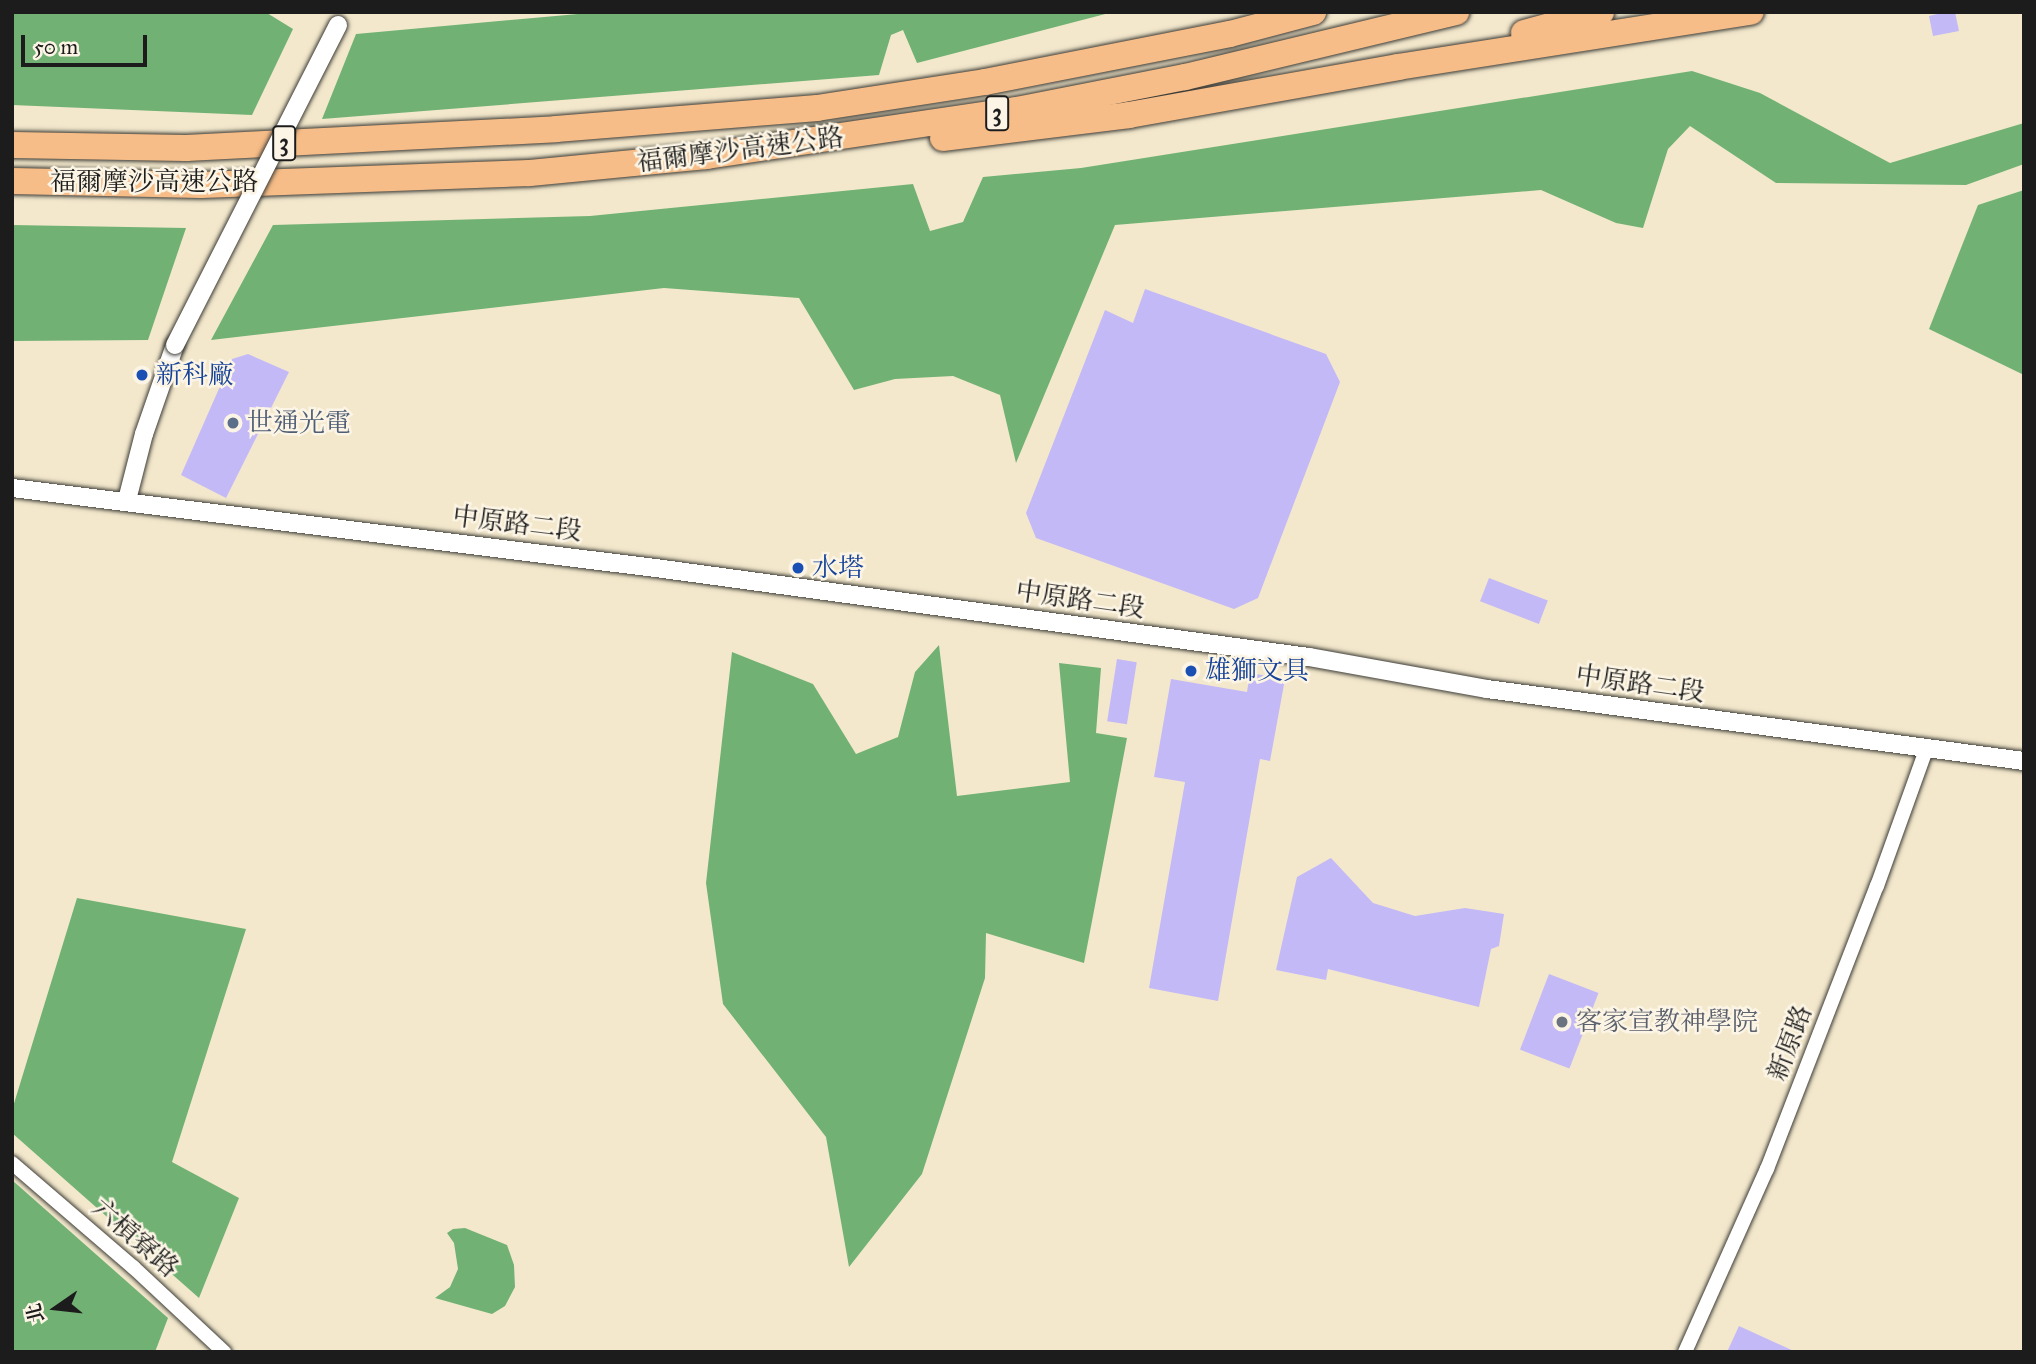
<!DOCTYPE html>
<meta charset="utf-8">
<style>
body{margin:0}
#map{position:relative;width:2036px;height:1364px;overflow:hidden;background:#f3e8cc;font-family:"IM FELL Great Primer","Noto Serif TC",serif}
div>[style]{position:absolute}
.forest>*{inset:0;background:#71b274}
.building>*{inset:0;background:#c3b9f7;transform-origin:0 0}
.roads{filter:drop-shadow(0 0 2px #3c3b36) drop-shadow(0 0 2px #3c3b36)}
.minor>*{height:14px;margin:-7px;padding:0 7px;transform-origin:7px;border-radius:7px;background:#fff}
.tertiary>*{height:18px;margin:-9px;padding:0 9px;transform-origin:9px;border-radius:9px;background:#fff}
.motorway>*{height:26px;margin:-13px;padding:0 13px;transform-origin:13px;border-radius:13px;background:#f7bd88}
.bridges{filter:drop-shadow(0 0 2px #3c3b36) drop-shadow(0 0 2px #3c3b36)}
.tertiary-bridge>*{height:18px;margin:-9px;padding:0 9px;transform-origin:9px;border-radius:9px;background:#fff}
.dots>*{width:19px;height:19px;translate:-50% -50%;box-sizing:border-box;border:4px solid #fcf5e5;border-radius:50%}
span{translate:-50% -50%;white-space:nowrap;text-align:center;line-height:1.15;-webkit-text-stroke:5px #fcf5e5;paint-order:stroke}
.shield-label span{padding:2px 5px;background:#fcf5e5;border:2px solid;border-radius:5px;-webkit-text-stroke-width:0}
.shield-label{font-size:24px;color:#1c1c1c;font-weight:700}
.street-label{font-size:26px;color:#1c1c1c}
.transit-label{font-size:26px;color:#164399}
.left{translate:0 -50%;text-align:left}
.service-label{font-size:26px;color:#4e5e75}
.worship-label{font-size:26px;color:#5b616d}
.frame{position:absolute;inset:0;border:14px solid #1c1c1c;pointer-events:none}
.north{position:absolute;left:21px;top:1273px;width:70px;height:70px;-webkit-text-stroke:5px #fcf5e5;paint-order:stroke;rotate:256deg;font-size:19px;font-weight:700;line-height:28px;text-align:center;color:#1c1c1c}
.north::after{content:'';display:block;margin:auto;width:24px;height:32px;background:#1c1c1c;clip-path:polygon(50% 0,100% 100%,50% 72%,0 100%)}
.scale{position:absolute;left:21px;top:35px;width:126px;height:32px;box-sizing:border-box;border:4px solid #1c1c1c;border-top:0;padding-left:9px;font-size:21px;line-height:24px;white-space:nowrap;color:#1c1c1c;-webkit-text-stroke:5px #fcf5e5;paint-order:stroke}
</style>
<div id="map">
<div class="forest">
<div style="clip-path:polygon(12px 12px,267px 13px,293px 29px,252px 115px,12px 105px)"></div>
<div style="clip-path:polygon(600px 12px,1113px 12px,917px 63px,903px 30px,891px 35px,879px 75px,322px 119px,356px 34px)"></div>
<div style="clip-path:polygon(1692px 71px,1760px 93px,1890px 163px,2024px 123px,2024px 164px,1966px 185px,1776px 183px,1690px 126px,1668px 149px,1643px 228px,1616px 223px,1541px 190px,1115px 225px,1016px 463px,1000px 395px,953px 376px,895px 379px,854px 390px,799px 298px,664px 288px,211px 340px,273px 225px,590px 216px,913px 184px,930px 231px,963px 222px,983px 177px,1081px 168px)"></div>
<div style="clip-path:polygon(2024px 190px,2024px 375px,1929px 329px,1978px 205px)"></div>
<div style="clip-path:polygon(12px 225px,186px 228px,148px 340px,12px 341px)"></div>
<div style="clip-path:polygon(939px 645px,957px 796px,1070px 782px,1059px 663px,1101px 668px,1096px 733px,1127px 738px,1084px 963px,986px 933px,985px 978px,922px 1174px,849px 1267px,826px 1137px,723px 1004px,706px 883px,732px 652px,813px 684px,856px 754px,898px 737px,915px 672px)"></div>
<div style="clip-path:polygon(77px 898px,246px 929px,172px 1162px,239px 1198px,199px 1298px,12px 1133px,12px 1110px)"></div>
<div style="clip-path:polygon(12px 1180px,168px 1318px,155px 1352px,12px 1352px)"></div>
<div style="clip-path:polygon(465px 1228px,507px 1245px,514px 1265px,515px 1287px,505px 1306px,492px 1314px,435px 1298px,450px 1287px,458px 1269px,454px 1243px,447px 1233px,453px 1229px)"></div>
</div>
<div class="building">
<div style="clip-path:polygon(1946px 12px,1955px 12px,1959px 31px,1933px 36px,1929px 16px)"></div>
<div style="clip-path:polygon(1145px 289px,1326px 354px,1340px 382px,1258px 598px,1234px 609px,1036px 538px,1026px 513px,1105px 310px,1133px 323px)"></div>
<div style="clip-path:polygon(248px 354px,289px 372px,226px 498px,181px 475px,232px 359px)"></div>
<div style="left:1489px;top:578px;width:63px;height:25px;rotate:21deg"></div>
<div style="left:1117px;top:659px;width:20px;height:63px;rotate:9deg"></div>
<div style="clip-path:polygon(1250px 673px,1285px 679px,1270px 761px,1260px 759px,1218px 1001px,1149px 988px,1185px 782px,1154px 777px,1171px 679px,1247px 692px)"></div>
<div style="clip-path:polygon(1331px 858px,1373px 903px,1415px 916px,1465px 908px,1504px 914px,1499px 946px,1491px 949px,1479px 1007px,1328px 969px,1326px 980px,1276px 970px,1297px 877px)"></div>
<div style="left:1549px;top:974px;width:53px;height:81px;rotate:21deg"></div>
<div style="clip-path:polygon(1739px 1326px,1796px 1352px,1727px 1352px)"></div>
</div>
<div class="roads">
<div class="minor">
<div style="left:12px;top:1163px;width:160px;rotate:40.7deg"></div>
<div style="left:133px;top:1267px;width:125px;rotate:43deg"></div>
<div style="left:1685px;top:1352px;width:201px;rotate:-65.9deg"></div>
<div style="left:1767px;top:1169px;width:304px;rotate:-68.8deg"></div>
<div style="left:1877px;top:886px;width:148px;rotate:-70.2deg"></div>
</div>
<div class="tertiary">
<div style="left:12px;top:488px;width:656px;rotate:7.09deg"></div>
<div style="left:663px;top:569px;width:652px;rotate:7.76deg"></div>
<div style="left:1309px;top:657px;width:181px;rotate:10.2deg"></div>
<div style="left:1487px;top:689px;width:542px;rotate:7.64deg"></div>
<div style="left:127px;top:500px;width:68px;rotate:-75.6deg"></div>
<div style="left:144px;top:434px;width:94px;rotate:-70.8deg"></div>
</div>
<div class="motorway">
<div style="left:1524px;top:33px;width:80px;rotate:-15.3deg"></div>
<div style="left:943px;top:138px;width:187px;rotate:-7deg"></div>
<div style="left:1129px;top:115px;width:273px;rotate:-10.1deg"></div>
<div style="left:1398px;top:67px;width:357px;rotate:-8.9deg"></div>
<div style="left:12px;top:145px;width:174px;rotate:1deg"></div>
<div style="left:186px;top:148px;width:370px;rotate:-2.9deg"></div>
<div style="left:556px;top:129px;width:262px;rotate:-4.6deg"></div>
<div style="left:817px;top:108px;width:170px;rotate:-8.8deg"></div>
<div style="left:985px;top:82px;width:250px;rotate:-11.1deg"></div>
<div style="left:1230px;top:34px;width:86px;rotate:-14.8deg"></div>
<div style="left:12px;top:181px;width:189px;rotate:1.2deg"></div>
<div style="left:201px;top:185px;width:329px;rotate:-2.1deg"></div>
<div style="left:530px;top:173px;width:177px;rotate:-5.5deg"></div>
<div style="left:706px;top:156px;width:314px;rotate:-8.4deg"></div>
<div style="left:1017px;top:110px;width:171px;rotate:-11.1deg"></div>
<div style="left:1185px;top:77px;width:279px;rotate:-13.5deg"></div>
</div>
</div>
<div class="bridges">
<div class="tertiary-bridge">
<div style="left:175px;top:345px;width:359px;rotate:-63deg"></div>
</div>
</div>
<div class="dots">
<div style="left:142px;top:375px;background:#1a4fb4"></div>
<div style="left:233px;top:423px;background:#5c6f8a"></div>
<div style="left:798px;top:568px;background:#1a4fb4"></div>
<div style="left:1191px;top:671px;background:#1a4fb4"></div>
<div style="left:1562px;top:1022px;background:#6b7280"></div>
</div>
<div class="shield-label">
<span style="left:997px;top:113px">3</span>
<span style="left:284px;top:143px">3</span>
</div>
<div class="street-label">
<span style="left:740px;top:150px;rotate:-7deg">福爾摩沙高速公路</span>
<span style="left:154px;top:182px">福爾摩沙高速公路</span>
<span style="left:517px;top:524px;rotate:7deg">中原路二段</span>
<span style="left:1080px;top:600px;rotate:8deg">中原路二段</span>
<span style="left:1640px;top:684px;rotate:8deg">中原路二段</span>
<span style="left:1790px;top:1043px;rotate:-69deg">新原路</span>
<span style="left:135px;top:1238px;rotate:41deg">六槓寮路</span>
</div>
<div class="transit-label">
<span class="left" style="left:156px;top:375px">新科廠</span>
<span class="left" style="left:812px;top:568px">水塔</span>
<span class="left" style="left:1205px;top:671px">雄獅文具</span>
</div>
<div class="service-label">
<span class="left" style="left:247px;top:423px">世通光電</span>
</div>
<div class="worship-label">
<span class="left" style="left:1576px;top:1022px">客家宣教神學院</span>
</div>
<div class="frame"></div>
<div class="north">北</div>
<div class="scale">50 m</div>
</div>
